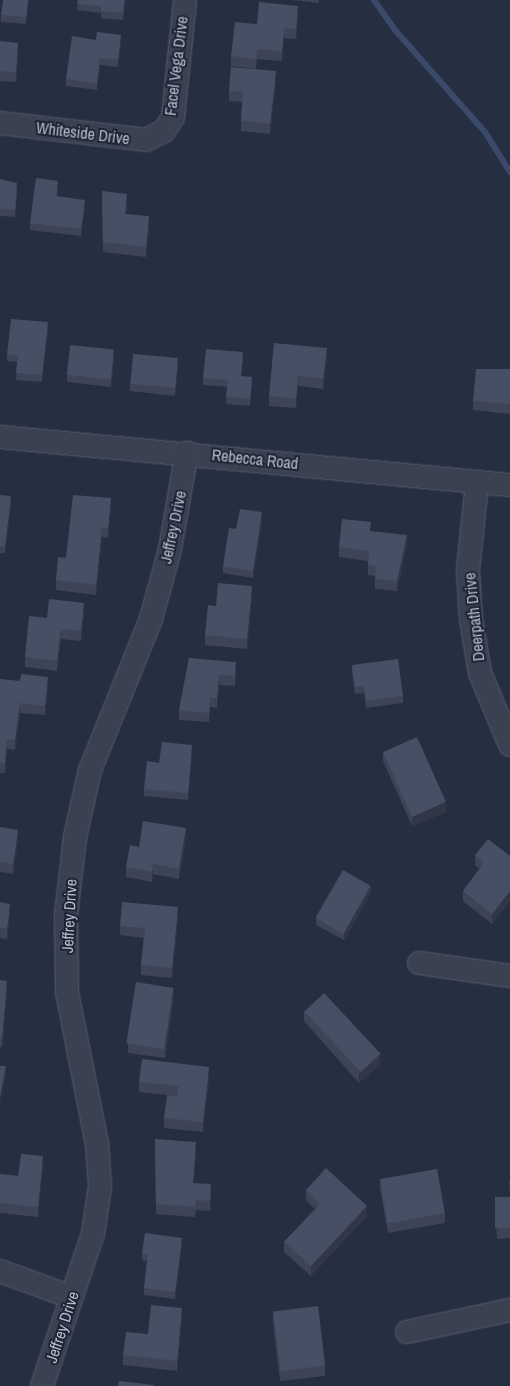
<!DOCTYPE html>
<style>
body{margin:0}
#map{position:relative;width:510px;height:1386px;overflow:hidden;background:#262e41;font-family:"Archivo Narrow",sans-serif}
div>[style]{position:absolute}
.stream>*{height:6px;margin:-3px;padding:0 3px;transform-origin:3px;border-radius:3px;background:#3b4a6a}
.roads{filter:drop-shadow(0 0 1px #585e6e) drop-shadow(0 0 1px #585e6e)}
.street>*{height:22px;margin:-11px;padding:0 11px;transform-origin:11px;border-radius:11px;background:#3a4151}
.wall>*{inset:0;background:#3d4457}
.shaded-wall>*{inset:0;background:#323747}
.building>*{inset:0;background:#474f65;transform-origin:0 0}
span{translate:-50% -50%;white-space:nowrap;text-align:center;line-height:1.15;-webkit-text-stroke:4px #1f2536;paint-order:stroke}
.street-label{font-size:16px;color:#b7bccb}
</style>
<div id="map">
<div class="stream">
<div style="left:374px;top:0;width:37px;rotate:55deg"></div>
<div style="left:395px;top:30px;width:136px;rotate:48.6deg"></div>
<div style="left:485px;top:132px;width:47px;rotate:58deg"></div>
</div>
<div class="roads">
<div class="street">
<div style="left:0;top:123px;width:147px;rotate:6.6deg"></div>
<div style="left:146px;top:140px;width:20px;rotate:-27deg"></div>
<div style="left:164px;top:131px;width:17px;rotate:-57deg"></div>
<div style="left:173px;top:117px;width:118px;rotate:-84.1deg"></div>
<div style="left:0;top:437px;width:512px;rotate:5.38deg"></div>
<div style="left:477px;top:483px;width:87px;rotate:95.9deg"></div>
<div style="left:468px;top:570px;width:49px;rotate:86.5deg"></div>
<div style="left:471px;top:619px;width:55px;rotate:80.5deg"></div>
<div style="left:480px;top:673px;width:78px;rotate:67.4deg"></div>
<div style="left:419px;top:963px;width:92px;rotate:8.1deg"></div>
<div style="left:0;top:1271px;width:76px;rotate:20.1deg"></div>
<div style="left:407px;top:1332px;width:105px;rotate:-12.1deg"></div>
<div style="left:42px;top:1386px;width:160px;rotate:-71.5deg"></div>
<div style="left:93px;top:1234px;width:49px;rotate:-81.7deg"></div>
<div style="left:100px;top:1186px;width:42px;rotate:-94.1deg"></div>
<div style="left:97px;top:1144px;width:155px;rotate:-101.2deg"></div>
<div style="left:67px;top:992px;width:77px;rotate:-90.7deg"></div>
<div style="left:66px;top:915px;width:79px;rotate:-83.4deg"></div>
<div style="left:75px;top:837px;width:69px;rotate:-77.4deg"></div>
<div style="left:90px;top:770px;width:163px;rotate:-68deg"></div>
<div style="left:151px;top:619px;width:73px;rotate:-74.8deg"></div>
<div style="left:170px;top:549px;width:98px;rotate:-80.1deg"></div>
</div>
</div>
<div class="wall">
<div style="clip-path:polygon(28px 0,26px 24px,1px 22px,1px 15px)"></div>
<div style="clip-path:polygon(78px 0,125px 0,123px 20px,101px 18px,101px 13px,77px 10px)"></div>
<div style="clip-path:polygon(292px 0,319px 0,319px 3px)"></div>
<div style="clip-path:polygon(298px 16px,296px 39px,284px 38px,282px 61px,257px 59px,256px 69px,231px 66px,231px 56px,257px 24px)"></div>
<div style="clip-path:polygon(96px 40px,121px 42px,118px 67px,100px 65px,97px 90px,66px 86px,66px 79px)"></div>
<div style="clip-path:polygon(0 41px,18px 53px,16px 82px,0 81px)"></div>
<div style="clip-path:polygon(276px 81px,270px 134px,241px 131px,241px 121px,242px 102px,229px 101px,229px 91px)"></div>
<div style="clip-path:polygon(0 179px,17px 190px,15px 217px,0 216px)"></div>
<div style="clip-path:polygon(58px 188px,57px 196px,85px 207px,81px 236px,30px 230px,30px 223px)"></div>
<div style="clip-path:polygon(102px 191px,127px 204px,126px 214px,149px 226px,146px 257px,103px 252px)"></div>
<div style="clip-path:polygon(48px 329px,42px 382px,16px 380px,17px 362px,7px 361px,7px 354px)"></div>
<div style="clip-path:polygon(114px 357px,111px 387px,67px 382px,67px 375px)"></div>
<div style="clip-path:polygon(327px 358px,323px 389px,298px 386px,296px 408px,269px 406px,269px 396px)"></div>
<div style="clip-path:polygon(243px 359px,241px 376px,252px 384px,250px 406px,226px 404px,227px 387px,203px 385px,203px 378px)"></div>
<div style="clip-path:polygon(178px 365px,175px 396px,130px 391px,130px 384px)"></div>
<div style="clip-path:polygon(510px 369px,510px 414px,473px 410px,473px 401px)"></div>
<div style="clip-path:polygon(0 495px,11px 503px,5px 553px,0 553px)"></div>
<div style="clip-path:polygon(111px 508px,108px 538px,102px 537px,96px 595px,56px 590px,56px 580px,66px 558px)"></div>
<div style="clip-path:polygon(262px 519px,253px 578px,223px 573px,223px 566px,236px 529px)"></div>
<div style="clip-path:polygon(371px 531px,407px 545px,397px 591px,375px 589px,375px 576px,368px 575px,368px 561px,339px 557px,339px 547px)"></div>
<div style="clip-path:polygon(252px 596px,247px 649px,205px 645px,205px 635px)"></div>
<div style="clip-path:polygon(84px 613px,81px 641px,61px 639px,57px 671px,25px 667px,25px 657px,47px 618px)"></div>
<div style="clip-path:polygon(189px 658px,236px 672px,235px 686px,219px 685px,217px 708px,210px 707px,209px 722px,179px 720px,179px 710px)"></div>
<div style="clip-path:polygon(352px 665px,403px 696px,403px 703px,366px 708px,364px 693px,355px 694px,352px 672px)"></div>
<div style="clip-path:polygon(0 679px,48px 687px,45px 715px,20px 713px,15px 750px,7px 749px,5px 773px,0 773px)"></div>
<div style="clip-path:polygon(383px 751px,446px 812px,412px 826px,383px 761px)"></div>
<div style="clip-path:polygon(192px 752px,188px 800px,144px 796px,144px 789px,159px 763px)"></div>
<div style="clip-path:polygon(0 827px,18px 840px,13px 874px,0 872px)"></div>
<div style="clip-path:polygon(186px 838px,179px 879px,153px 874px,152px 882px,126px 877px,126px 867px,139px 847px)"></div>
<div style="clip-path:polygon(475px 855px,510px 856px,510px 901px,492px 924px,463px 901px,463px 891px,479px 869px,475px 865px)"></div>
<div style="clip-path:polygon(371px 893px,344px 940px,316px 925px,316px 918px)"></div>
<div style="clip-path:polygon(0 902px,10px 914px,7px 939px,0 938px)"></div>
<div style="clip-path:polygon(178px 917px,172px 978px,141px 975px,141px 965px,144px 938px,120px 935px,120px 926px)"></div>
<div style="clip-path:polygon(0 980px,7px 991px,2px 1047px,0 1047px)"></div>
<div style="clip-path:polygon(174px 998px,165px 1058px,128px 1053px,128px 1043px)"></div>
<div style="clip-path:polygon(304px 1011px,380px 1064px,359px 1083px,304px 1021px)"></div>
<div style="clip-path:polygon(209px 1077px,203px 1132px,164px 1128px,164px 1118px,177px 1096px,139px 1092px,139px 1082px)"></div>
<div style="clip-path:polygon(155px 1139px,196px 1152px,193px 1183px,211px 1194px,210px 1211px,196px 1210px,195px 1217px,156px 1214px)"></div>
<div style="clip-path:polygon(43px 1166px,38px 1217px,0 1213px,0 1174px,18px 1176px)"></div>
<div style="clip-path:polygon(380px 1179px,445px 1213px,445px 1223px,388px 1233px,380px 1189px)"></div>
<div style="clip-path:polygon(509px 1180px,510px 1180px,510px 1238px,497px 1239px,495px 1208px,495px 1198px,510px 1197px)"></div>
<div style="clip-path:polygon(306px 1190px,367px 1216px,311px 1276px,284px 1252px,284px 1242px,315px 1209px,306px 1200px)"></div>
<div style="clip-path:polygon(182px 1245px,175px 1299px,144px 1295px,144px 1288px,147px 1261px,142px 1260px,142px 1253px)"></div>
<div style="clip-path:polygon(273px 1311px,325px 1366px,325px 1376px,280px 1381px,273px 1321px)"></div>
<div style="clip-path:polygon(182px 1318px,177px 1371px,123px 1365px,123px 1355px)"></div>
</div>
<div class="shaded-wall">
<div style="clip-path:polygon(298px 6px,298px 16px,296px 39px,296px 29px)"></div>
<div style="clip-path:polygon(284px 28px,284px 38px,282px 61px,282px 51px)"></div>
<div style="clip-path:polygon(121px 35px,121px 42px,118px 67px,118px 60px)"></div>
<div style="clip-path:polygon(18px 43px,18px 53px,16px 82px,16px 72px)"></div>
<div style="clip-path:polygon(100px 58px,100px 65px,97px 90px,97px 83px)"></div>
<div style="clip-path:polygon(276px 71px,276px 81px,270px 134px,270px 124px)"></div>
<div style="clip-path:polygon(127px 194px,127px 204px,125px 224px,125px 214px)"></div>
<div style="clip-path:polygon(85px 200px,85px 207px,81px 236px,81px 229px)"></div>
<div style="clip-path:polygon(149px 216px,149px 226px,146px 257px,146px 247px)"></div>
<div style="clip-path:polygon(48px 322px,48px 329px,42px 382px,42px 375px)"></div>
<div style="clip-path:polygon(327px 348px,327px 358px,323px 389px,323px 379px)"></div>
<div style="clip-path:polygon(114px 350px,114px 357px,111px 387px,111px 380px)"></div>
<div style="clip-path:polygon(178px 358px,178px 365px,175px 396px,175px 389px)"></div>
<div style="clip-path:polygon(298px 376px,298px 386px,296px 408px,296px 399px)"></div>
<div style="clip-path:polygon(11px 496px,11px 503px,5px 553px,5px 546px)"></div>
<div style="clip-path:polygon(111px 498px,111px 508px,108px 538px,108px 528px)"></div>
<div style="clip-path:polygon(262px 512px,262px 519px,253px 578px,253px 571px)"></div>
<div style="clip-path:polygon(102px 527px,102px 537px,96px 595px,96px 585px)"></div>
<div style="clip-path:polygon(407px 535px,407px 545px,397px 591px,397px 581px)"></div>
<div style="clip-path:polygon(252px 586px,252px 596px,247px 649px,247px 639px)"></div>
<div style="clip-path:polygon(84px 603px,84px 613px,81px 641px,81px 631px)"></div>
<div style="clip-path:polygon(61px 629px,61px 639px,57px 671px,57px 661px)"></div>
<div style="clip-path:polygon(236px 662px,236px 672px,235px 686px,235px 676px)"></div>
<div style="clip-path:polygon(219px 675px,219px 685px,217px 708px,217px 698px)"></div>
<div style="clip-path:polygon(48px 677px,48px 687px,45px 715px,45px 706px)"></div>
<div style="clip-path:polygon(20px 703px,20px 713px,15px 750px,15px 740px)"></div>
<div style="clip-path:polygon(7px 739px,7px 749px,5px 773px,5px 763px)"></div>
<div style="clip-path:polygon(192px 745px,192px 752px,188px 800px,188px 793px)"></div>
<div style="clip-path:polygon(446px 802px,446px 812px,412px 826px,412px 816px)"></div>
<div style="clip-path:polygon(186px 828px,186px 838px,179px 879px,179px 869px)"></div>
<div style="clip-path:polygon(18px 830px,18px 840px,13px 874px,13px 864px)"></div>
<div style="clip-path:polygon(153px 864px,153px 874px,152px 882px,152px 872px)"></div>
<div style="clip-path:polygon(371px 886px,371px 893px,344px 940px,344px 933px)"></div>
<div style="clip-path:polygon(510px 891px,510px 901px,492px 924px,492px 914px)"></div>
<div style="clip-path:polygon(10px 904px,10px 914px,7px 939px,7px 929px)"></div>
<div style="clip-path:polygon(178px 907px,178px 917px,172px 978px,172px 968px)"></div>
<div style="clip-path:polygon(7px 981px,7px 991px,2px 1047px,2px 1037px)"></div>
<div style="clip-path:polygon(174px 988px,174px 998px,165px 1058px,165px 1048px)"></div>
<div style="clip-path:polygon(380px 1054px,380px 1064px,359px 1083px,359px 1073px)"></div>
<div style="clip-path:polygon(6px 1066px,6px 1073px,0 1104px,0 1097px)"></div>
<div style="clip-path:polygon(209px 1067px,209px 1077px,203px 1132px,203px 1122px)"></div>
<div style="clip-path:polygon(196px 1142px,196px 1152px,193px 1193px,193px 1183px)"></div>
<div style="clip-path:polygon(43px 1156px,43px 1166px,38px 1217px,38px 1207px)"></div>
<div style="clip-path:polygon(211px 1184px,211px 1194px,210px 1211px,210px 1201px)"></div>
<div style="clip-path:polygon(367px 1206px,367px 1216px,311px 1276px,311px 1266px)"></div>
<div style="clip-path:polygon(182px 1238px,182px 1245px,175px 1299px,175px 1292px)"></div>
<div style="clip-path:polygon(182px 1308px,182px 1318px,177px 1371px,177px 1361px)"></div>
</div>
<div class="building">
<div style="clip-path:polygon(3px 0,28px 0,26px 17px,1px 15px)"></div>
<div style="clip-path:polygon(78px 0,124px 0,123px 13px,101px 11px,101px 6px,77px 4px)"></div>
<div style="clip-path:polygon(259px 2px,298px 6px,296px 29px,284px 28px,282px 51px,257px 49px,256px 59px,231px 56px,235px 22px,257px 24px)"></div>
<div style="clip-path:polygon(97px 32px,121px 35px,118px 60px,100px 58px,97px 83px,66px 79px,72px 36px,96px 40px)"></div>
<div style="clip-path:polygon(0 41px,18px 43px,16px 72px,0 71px)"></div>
<div style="clip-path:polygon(231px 67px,276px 71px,270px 124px,241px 121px,243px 92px,229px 91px)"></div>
<div style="clip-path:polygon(36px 178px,58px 181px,56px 196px,85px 200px,81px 229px,30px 223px)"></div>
<div style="clip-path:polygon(0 179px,17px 183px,15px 210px,0 209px)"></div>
<div style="clip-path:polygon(102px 191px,127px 194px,125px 214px,149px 216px,146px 247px,103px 242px)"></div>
<div style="clip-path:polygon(11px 319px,48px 322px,42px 375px,16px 373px,18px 355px,7px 354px)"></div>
<div style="clip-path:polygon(274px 343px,327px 348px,323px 379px,298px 376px,296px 399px,269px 396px)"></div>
<div style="left:70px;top:345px;width:44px;height:30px;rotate:6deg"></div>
<div style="clip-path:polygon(206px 349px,243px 352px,241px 376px,252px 377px,250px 399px,226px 397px,228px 380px,203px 378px)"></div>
<div style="left:133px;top:354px;width:45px;height:30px;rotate:5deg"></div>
<div style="clip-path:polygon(476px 369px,510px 369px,510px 404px,473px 401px)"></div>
<div style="clip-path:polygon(0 495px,11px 496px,5px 546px,0 546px)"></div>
<div style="clip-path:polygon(73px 495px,111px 498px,108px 528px,102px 527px,96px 585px,56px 580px,58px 557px,66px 558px)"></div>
<div style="clip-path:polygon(240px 509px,262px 512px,253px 571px,223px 566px,229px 528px,236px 529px)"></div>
<div style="clip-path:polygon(342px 519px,371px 522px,370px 531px,407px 535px,397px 581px,375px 579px,376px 566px,368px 565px,369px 551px,339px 547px)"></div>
<div style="clip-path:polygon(218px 583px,252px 586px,247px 639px,205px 635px,208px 605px,216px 606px)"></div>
<div style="clip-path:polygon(49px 599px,84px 603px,81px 631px,61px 629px,57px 661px,25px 657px,29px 616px,47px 618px)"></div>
<div style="clip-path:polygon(189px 658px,236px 662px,235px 676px,219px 675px,217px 698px,210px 698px,209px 713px,179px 710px)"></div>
<div style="clip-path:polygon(398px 659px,403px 696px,366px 701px,364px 686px,355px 687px,352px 665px)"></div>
<div style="clip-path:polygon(21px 674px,48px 677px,45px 706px,20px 703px,15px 740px,7px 739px,5px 763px,0 763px,0 679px,20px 681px)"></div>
<div style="left:417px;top:737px;width:71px;height:37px;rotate:66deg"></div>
<div style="clip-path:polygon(162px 742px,192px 745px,188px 793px,144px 789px,147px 761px,159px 763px)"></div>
<div style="clip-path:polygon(143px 821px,186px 828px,179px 869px,153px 864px,152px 872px,126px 867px,130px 845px,139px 847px)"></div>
<div style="clip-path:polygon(0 827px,18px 830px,13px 864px,0 862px)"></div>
<div style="clip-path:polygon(488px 839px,510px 856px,510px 891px,492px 914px,463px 891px,484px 863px,475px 855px)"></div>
<div style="left:343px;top:870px;width:32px;height:55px;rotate:30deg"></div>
<div style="clip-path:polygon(0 902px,10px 904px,7px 929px,0 928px)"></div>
<div style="clip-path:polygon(122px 902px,178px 907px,172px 968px,141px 965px,145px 928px,120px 926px)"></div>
<div style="clip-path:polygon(0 980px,7px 981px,2px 1037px,0 1037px)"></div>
<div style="left:136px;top:982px;width:38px;height:62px;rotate:9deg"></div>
<div style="left:324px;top:993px;width:83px;height:27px;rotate:47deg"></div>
<div style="clip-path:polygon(142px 1059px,209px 1067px,203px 1122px,164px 1118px,167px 1095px,177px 1096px,179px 1086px,139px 1082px)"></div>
<div style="clip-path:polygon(0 1066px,6px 1066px,0 1097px)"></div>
<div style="clip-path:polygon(155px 1139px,196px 1142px,193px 1183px,211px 1184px,210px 1201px,196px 1200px,195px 1207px,156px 1204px)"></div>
<div style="clip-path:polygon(21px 1154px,43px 1156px,38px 1207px,0 1203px,0 1174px,18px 1176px)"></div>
<div style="clip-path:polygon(326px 1168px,367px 1206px,311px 1266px,284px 1242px,320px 1204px,306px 1190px)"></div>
<div style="left:437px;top:1169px;width:45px;height:58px;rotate:80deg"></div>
<div style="left:510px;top:1197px;width:31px;height:15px;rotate:90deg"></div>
<div style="clip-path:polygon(145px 1233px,182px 1238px,175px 1292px,144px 1288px,148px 1254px,142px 1253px)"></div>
<div style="clip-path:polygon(151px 1305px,182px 1308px,177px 1361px,123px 1355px,126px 1332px,148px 1334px)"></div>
<div style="left:318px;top:1306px;width:60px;height:45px;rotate:83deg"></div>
<div style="clip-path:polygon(119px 1381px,154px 1385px,154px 1386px,118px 1386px)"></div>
</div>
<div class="street-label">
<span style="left:176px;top:66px;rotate:-83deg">Facel Vega Drive</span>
<span style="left:83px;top:133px;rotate:7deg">Whiteside Drive</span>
<span style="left:255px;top:459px;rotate:6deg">Rebecca Road</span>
<span style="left:173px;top:527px;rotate:-78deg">Jeffrey Drive</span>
<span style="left:474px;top:617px;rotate:-96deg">Deerpath Drive</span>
<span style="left:69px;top:916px;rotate:-87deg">Jeffrey Drive</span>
<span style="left:62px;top:1327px;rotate:-72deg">Jeffrey Drive</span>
</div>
</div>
